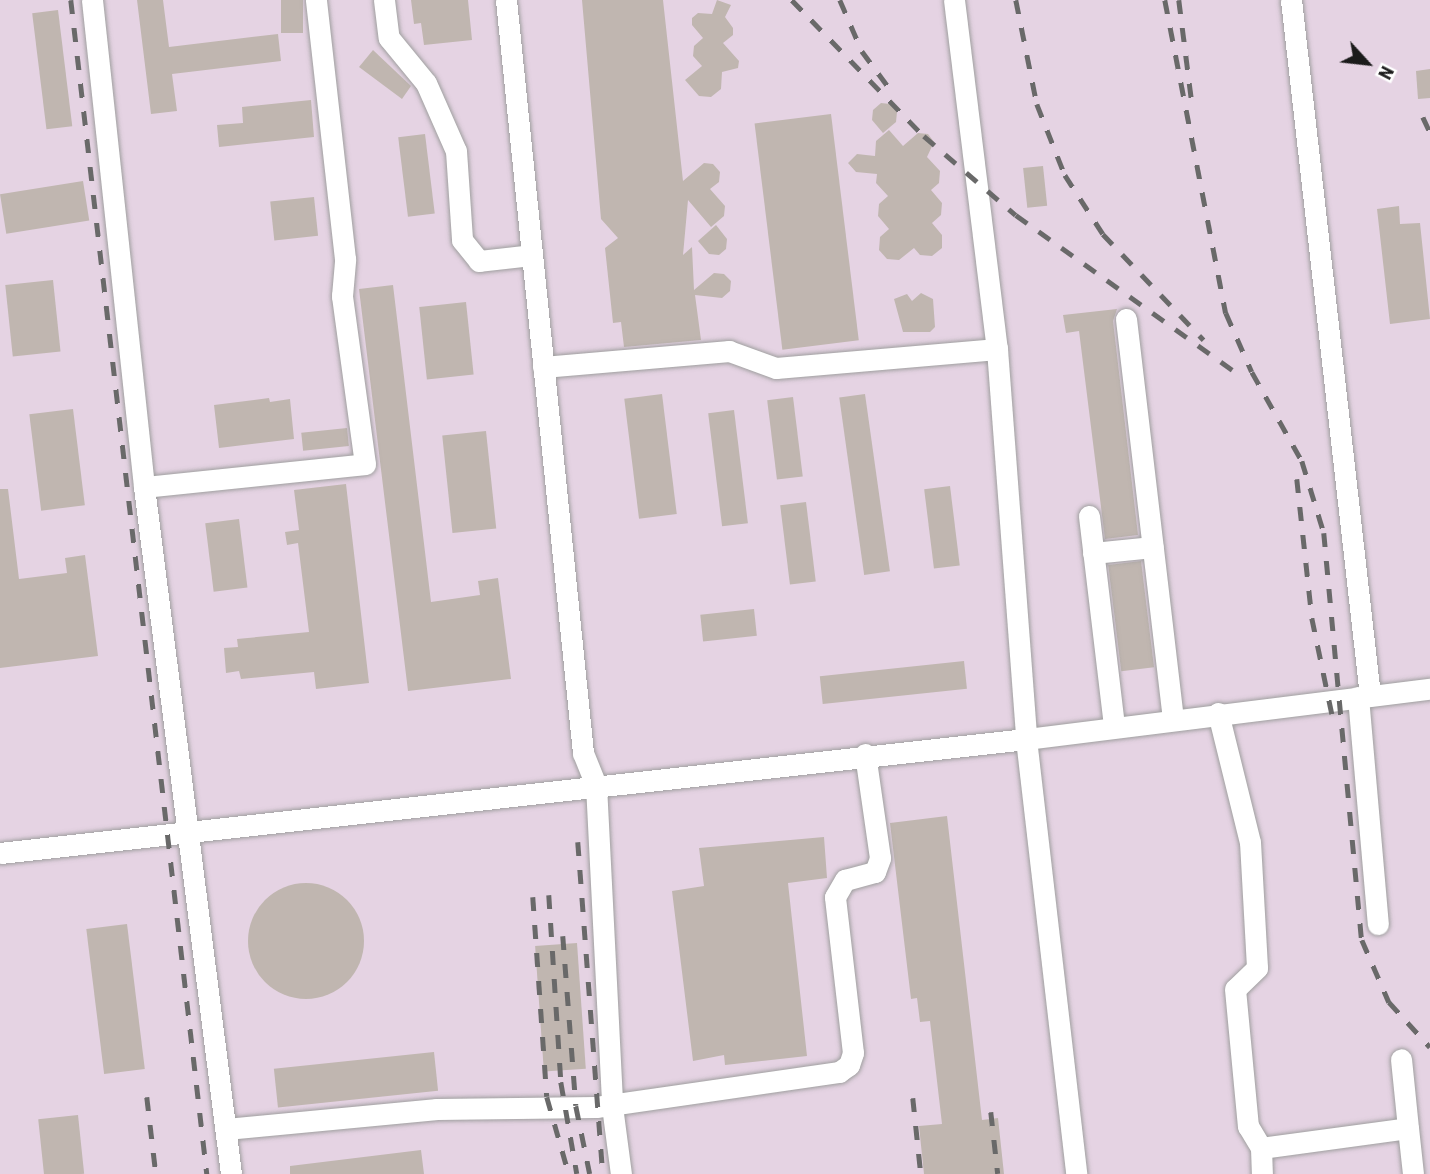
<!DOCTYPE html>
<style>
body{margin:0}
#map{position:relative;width:1430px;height:1174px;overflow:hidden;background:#ece7e0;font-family:"Roboto Condensed",sans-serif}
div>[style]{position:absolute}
.industrial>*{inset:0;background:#e5d3e3;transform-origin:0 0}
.building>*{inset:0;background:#c0b6b0;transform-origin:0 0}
.round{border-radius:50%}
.roads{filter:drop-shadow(0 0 2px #9f9f9f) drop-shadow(0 0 2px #9f9f9f)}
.minor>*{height:21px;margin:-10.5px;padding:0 10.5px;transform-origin:10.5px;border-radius:10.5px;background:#fff}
.rail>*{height:4.5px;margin-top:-2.25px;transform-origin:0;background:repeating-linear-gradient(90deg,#696969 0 14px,transparent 0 28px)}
span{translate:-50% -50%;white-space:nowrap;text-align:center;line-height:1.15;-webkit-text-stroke:5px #fff;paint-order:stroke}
.north{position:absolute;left:1332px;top:28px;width:70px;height:70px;-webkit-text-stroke:5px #fff;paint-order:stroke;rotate:117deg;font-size:19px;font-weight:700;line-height:28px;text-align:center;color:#1b1b1b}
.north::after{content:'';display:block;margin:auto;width:24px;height:32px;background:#1b1b1b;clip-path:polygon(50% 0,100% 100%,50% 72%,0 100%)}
</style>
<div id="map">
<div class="industrial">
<div style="left:0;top:0;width:1430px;height:1174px"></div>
</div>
<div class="building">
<div style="clip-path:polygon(137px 0,163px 0,169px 47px,278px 34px,281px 61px,172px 74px,177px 111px,151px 114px)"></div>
<div style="left:281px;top:0;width:22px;height:33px"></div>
<div style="clip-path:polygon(411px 0,468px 0,472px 40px,424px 45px,421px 23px,414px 24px)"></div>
<div style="clip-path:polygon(582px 0,663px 0,683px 181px,704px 163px,713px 164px,720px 172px,719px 182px,710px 189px,725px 206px,724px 216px,711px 227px,688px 200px,683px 255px,692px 247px,694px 290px,714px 273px,724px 274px,731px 281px,730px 291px,722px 298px,695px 295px,701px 340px,624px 347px,621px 322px,613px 323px,605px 248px,618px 238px,601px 219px)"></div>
<div style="clip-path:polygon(717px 0,731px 5px,725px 17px,733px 28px,733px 35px,723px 43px,739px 61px,738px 68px,722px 72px,721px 89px,711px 97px,699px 96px,685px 80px,702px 66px,693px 56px,694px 46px,703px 38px,692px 25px,692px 18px,698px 13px,712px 14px)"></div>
<div style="left:58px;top:10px;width:117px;height:26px;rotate:83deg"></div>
<div style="clip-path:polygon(373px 50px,411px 86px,402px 99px,359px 67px)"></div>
<div style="clip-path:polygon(1430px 69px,1430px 98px,1418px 99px,1416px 71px)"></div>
<div style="clip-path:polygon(311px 100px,314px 137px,219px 147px,217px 125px,243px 123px,242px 107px)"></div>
<div style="clip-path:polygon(881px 103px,890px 104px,897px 112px,896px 122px,883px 133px,872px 120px,873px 110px)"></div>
<div style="left:831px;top:114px;width:228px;height:77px;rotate:83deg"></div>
<div style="clip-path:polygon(889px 130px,903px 146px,918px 133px,928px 134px,934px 142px,927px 157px,940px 171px,939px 183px,931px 190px,942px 203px,941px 215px,932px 223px,942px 235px,942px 248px,932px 256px,920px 255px,914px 248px,899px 260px,887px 259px,879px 250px,880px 237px,889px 229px,878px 216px,879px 204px,888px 196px,876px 183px,877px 174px,856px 172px,848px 163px,857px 154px,875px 156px,876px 141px)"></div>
<div style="left:425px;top:134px;width:80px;height:27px;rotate:83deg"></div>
<div style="left:1043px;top:166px;width:40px;height:20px;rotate:84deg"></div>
<div style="left:83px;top:181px;width:40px;height:84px;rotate:81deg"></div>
<div style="left:314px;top:197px;width:39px;height:44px;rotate:84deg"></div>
<div style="clip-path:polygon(1399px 206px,1400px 224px,1420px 223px,1430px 319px,1390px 324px,1377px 209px)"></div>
<div style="clip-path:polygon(716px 225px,727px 239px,726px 249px,719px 255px,709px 254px,698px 241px)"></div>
<div style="left:53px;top:280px;width:72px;height:48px;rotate:84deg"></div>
<div style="clip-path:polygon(393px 285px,431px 602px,480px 595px,478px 581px,498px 578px,511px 679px,408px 691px,359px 289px)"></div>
<div style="clip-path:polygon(921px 293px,933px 299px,935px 327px,930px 332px,903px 332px,894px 299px,907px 294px,912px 301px)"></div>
<div style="left:466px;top:302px;width:73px;height:47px;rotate:84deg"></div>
<div style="clip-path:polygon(1117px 309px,1113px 321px,1138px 535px,1105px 539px,1079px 331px,1066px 333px,1063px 315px)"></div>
<div style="left:662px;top:394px;width:121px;height:38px;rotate:83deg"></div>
<div style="left:865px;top:394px;width:179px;height:26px;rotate:82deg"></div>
<div style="left:793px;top:397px;width:80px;height:26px;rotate:83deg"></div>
<div style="clip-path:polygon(269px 398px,270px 402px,290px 399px,294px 439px,219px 448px,214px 405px)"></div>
<div style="left:73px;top:409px;width:97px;height:44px;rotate:83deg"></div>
<div style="left:734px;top:410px;width:114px;height:26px;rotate:83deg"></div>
<div style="left:347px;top:428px;width:18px;height:46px;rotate:84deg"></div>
<div style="left:486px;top:431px;width:98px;height:44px;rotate:84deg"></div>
<div style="clip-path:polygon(346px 484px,369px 683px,316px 689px,314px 672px,241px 679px,239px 671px,226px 673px,224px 648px,238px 647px,237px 639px,309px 632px,298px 543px,287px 545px,285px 532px,299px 530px,294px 490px)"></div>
<div style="left:950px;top:486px;width:80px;height:26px;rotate:83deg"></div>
<div style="clip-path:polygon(0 489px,8px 489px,19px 579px,67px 573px,65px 558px,85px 555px,98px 656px,0 668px)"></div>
<div style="left:806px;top:502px;width:80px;height:26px;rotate:83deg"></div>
<div style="left:239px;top:519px;width:69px;height:34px;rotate:83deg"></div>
<div style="left:1141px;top:561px;width:107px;height:33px;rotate:83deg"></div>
<div style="left:754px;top:609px;width:27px;height:54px;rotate:84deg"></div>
<div style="left:964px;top:661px;width:28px;height:145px;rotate:84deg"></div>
<div style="clip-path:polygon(947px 816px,982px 1120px,998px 1118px,1004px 1174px,924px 1174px,919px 1126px,942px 1124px,930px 1021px,920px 1022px,917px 998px,911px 999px,890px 823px)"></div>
<div style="clip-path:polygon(824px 837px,827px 878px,788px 883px,807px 1056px,725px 1065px,724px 1055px,693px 1061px,672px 891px,704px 886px,699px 848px)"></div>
<div class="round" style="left:248px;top:883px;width:116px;height:116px"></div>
<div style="left:127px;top:924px;width:146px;height:41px;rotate:83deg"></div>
<div style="left:577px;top:943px;width:126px;height:42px;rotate:86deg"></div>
<div style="left:434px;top:1052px;width:39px;height:161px;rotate:84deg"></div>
<div style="left:78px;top:1115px;width:59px;height:40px;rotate:84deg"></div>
<div style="clip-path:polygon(421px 1150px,424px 1174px,290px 1174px,290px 1166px)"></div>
</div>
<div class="roads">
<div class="minor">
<div style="left:92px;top:0;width:490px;rotate:83.9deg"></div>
<div style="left:144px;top:487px;width:692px;rotate:82.78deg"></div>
<div style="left:384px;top:0;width:38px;rotate:83deg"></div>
<div style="left:389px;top:38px;width:58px;rotate:50.6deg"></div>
<div style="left:426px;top:83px;width:74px;rotate:66.2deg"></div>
<div style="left:456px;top:151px;width:89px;rotate:86.1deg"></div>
<div style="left:462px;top:240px;width:27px;rotate:51deg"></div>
<div style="left:479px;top:261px;width:53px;rotate:-6.5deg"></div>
<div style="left:506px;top:0;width:757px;rotate:84.16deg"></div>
<div style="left:583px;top:753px;width:35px;rotate:68deg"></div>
<div style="left:596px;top:785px;width:321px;rotate:87.1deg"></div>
<div style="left:612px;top:1106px;width:69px;rotate:82.5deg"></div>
<div style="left:954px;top:0;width:352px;rotate:83deg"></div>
<div style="left:997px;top:349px;width:391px;rotate:85.7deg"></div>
<div style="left:1026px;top:739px;width:438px;rotate:83.4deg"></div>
<div style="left:1291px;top:0;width:700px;rotate:83.52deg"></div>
<div style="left:1126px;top:319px;width:402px;rotate:83.3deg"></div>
<div style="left:543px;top:367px;width:187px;rotate:-4.9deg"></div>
<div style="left:729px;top:351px;width:50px;rotate:19.9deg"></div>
<div style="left:776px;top:368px;width:222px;rotate:-4.9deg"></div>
<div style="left:144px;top:487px;width:222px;rotate:-5.9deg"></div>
<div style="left:365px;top:464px;width:170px;rotate:-97.8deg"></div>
<div style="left:342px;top:296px;width:37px;rotate:-85deg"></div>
<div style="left:345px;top:259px;width:261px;rotate:-96.4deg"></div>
<div style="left:1089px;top:516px;width:210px;rotate:83.2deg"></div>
<div style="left:1093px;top:553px;width:60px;rotate:-5.7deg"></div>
<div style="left:1358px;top:697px;width:228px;rotate:85deg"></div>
<div style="left:1218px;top:713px;width:133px;rotate:76.1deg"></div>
<div style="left:1250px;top:842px;width:126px;rotate:86.8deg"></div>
<div style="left:1257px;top:968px;width:30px;rotate:136deg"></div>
<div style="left:1235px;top:989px;width:138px;rotate:84.6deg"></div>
<div style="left:1248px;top:1126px;width:26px;rotate:59deg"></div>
<div style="left:1261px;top:1148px;width:26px;rotate:88deg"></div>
<div style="left:0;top:853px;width:1032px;rotate:-6.34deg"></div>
<div style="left:1026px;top:739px;width:407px;rotate:-7.1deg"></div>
<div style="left:1408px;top:1128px;width:46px;rotate:83.8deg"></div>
<div style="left:226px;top:1129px;width:212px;rotate:-5.4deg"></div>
<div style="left:437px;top:1109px;width:159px;rotate:-0.7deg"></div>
<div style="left:596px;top:1107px;width:246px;rotate:-8.2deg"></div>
<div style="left:839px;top:1072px;width:12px;rotate:-35deg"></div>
<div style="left:849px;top:1065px;width:13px;rotate:-72deg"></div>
<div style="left:853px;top:1053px;width:157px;rotate:-96.6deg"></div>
<div style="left:835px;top:897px;width:20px;rotate:-60deg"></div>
<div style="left:845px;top:880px;width:31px;rotate:-15deg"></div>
<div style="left:875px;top:872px;width:15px;rotate:-70deg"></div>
<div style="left:880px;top:858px;width:105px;rotate:-98.2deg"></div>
<div style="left:1261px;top:1148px;width:148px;rotate:-7.7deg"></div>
<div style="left:1408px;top:1128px;width:69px;rotate:-95.8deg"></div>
</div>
</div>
<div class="rail">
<div style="left:71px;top:0;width:1182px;rotate:83.39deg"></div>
<div style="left:792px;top:0;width:190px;rotate:45.9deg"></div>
<div style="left:924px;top:136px;width:121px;rotate:40.7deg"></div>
<div style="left:1016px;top:215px;width:269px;rotate:35.6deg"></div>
<div style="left:840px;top:0;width:56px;rotate:66.7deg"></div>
<div style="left:862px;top:51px;width:52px;rotate:53.6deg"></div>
<div style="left:1016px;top:0;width:106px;rotate:78.6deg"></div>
<div style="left:1037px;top:104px;width:76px;rotate:68.5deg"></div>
<div style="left:1065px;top:175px;width:70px;rotate:57.2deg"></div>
<div style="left:1103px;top:234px;width:146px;rotate:46.4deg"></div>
<div style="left:1165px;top:0;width:319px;rotate:79deg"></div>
<div style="left:1226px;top:313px;width:64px;rotate:66.2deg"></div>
<div style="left:1252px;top:372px;width:102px;rotate:60.7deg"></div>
<div style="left:1302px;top:461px;width:75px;rotate:73deg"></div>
<div style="left:1324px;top:533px;width:409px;rotate:84.7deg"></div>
<div style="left:1362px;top:940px;width:68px;rotate:66.5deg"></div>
<div style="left:1389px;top:1002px;width:61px;rotate:47.7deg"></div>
<div style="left:1179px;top:0;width:104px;rotate:82.8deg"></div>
<div style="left:1423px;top:117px;width:17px;rotate:65deg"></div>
<div style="left:1297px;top:479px;width:140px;rotate:83.8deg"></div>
<div style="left:1312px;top:618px;width:98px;rotate:78.2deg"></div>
<div style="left:578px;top:842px;width:333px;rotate:85.7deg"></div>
<div style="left:549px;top:895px;width:187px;rotate:86.3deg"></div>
<div style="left:561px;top:1082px;width:93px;rotate:80.1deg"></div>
<div style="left:533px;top:897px;width:200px;rotate:86deg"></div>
<div style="left:547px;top:1097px;width:80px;rotate:74.1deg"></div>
<div style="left:563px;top:936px;width:170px;rotate:85.6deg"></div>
<div style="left:576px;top:1106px;width:69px;rotate:78.4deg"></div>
<div style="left:147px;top:1097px;width:78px;rotate:83.3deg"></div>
<div style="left:913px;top:1098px;width:76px;rotate:84deg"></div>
<div style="left:991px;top:1112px;width:62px;rotate:83.6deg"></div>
</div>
<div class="north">N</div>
</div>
